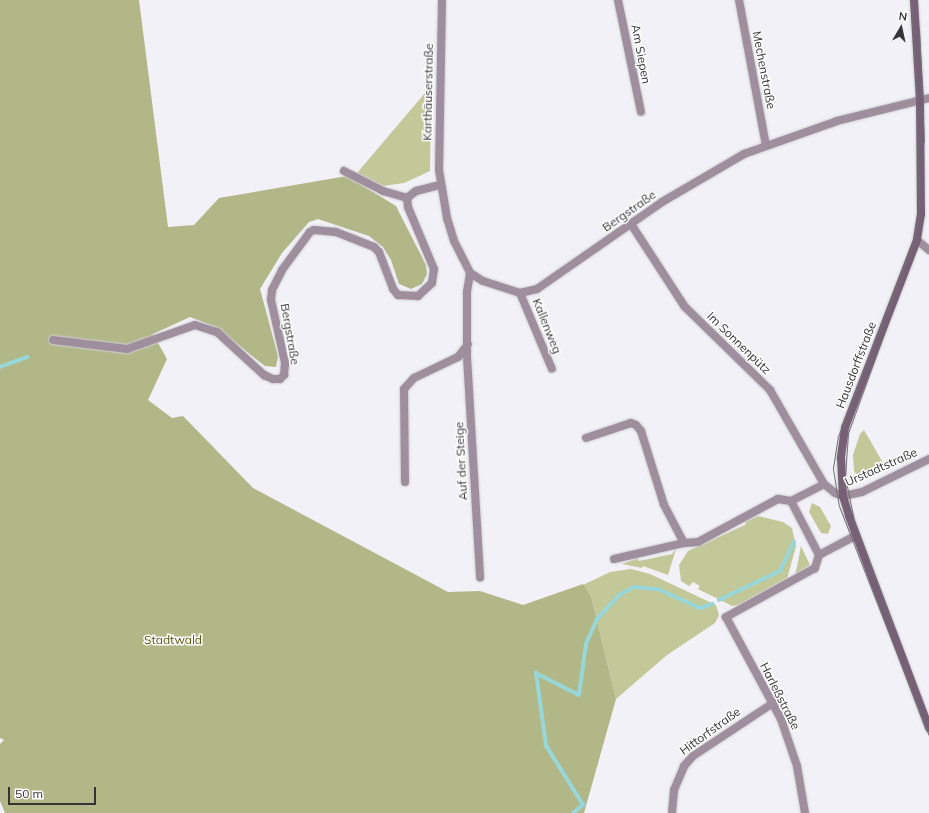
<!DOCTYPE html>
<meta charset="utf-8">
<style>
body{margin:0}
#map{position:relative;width:929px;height:813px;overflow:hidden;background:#f1f1f7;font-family:Mulish,sans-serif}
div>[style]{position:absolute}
.green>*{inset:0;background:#c3c899}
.forest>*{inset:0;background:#b2b788}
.stream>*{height:3.5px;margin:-1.75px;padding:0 1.75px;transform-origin:1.75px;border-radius:1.75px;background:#98d7d9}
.roads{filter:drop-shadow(0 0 1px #cfcfd4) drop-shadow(0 0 1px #cfcfd4)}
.street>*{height:8px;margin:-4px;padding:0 4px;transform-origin:4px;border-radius:4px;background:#9f8f9e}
.secondary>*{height:8px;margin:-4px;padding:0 4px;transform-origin:4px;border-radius:4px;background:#776076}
.tram>*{height:1px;margin:-0.5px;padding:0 0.5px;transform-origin:0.5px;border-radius:0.5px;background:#717175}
span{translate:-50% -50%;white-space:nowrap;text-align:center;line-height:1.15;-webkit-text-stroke:3px #fff;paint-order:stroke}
.street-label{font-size:12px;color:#343437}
.park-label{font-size:12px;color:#565a0d}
.north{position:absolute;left:881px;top:8px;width:40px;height:40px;-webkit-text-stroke:3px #fff;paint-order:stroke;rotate:9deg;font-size:11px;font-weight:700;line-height:16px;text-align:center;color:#343437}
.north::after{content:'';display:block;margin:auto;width:14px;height:18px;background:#343437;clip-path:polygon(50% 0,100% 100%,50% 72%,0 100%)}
.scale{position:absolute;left:8px;top:787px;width:88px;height:18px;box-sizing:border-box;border:2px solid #343437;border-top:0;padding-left:5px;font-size:12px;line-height:14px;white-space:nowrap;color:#343437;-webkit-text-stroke:3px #fff;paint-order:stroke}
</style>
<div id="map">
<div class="green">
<div style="clip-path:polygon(425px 93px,431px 94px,430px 171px,404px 183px,383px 186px,357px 173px)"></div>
<div style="clip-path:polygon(864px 430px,886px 468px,859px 477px,854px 471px,853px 455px,860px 434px)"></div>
<div style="clip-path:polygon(812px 503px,820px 507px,831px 526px,828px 534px,821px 533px,809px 512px)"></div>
<div style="clip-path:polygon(758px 516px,783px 522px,792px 528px,796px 546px,787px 579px,739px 605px,732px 606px,698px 589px,700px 586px,693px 582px,689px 586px,681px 581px,679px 565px,688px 551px,745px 525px,746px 521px)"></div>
<div style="clip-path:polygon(801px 546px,810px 565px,795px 575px,797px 567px)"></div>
<div style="clip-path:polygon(676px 549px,668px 575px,643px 566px,642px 568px,622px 564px,638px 558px,639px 561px,672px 554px)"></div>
<div style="clip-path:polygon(631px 569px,650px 574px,716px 605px,719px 615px,715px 623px,667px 655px,616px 699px,591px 596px,583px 585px,610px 572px)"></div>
</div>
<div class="forest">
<div style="clip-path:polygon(0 0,139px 0,168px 227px,194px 225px,219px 198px,347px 176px,396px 206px,426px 265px,427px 274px,422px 284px,411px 289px,399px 284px,391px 260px,383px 247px,369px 236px,318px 219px,309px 222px,282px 253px,260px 289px,278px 356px,276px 367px,265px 366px,215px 327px,190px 317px,153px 334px,167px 359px,148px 400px,172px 418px,183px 416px,253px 488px,448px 592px,480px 591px,523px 605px,583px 584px,591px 596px,616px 699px,584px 813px,5px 813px,0 801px,0 744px,4px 740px,0 738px)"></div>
</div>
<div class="stream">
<div style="left:0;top:367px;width:29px;rotate:-20deg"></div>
<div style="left:719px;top:600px;width:68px;rotate:-25.4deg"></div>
<div style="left:780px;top:571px;width:32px;rotate:-64deg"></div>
<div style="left:573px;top:813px;width:13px;rotate:-39deg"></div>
<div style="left:583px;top:805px;width:70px;rotate:-122.1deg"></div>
<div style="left:546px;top:746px;width:74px;rotate:-97.8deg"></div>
<div style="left:536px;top:673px;width:48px;rotate:27.1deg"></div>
<div style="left:579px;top:695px;width:51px;rotate:-82.2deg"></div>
<div style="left:586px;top:644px;width:27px;rotate:-66deg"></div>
<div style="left:597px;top:619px;width:33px;rotate:-47deg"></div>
<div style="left:619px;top:595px;width:17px;rotate:-28deg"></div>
<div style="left:634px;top:587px;width:24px;rotate:5deg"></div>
<div style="left:658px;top:589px;width:46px;rotate:24.3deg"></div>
<div style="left:700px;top:608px;width:13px;rotate:-18deg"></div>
</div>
<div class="roads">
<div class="street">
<div style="left:442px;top:0;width:170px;rotate:91deg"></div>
<div style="left:439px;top:170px;width:49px;rotate:80.5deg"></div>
<div style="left:447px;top:218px;width:24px;rotate:73deg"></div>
<div style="left:454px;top:241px;width:36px;rotate:63deg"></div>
<div style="left:470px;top:273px;width:15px;rotate:32deg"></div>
<div style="left:483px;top:281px;width:39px;rotate:18deg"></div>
<div style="left:520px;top:293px;width:17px;rotate:-13deg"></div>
<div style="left:537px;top:289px;width:152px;rotate:-34.8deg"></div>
<div style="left:662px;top:202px;width:95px;rotate:-30.3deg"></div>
<div style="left:744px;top:154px;width:99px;rotate:-19.5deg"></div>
<div style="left:837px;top:121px;width:95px;rotate:-14deg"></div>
<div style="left:618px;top:0;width:114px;rotate:78.4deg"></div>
<div style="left:739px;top:0;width:147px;rotate:79.5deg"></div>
<div style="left:344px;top:171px;width:44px;rotate:27.1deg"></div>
<div style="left:383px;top:191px;width:25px;rotate:16deg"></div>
<div style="left:407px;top:198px;width:11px;rotate:-38deg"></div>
<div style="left:416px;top:191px;width:25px;rotate:-14deg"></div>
<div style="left:631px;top:224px;width:99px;rotate:57deg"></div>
<div style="left:685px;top:307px;width:119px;rotate:44.3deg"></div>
<div style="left:770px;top:390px;width:108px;rotate:60.1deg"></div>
<div style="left:824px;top:484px;width:14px;rotate:39deg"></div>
<div style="left:835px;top:493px;width:9px;rotate:21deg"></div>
<div style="left:843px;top:496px;width:19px;rotate:-12deg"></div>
<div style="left:862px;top:492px;width:75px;rotate:-26.2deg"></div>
<div style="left:917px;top:240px;width:16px;rotate:40deg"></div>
<div style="left:470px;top:273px;width:19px;rotate:99deg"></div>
<div style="left:467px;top:292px;width:65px;rotate:90deg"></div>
<div style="left:467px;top:357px;width:221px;rotate:86.6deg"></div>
<div style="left:520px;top:293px;width:82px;rotate:67.2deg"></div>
<div style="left:53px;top:340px;width:75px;rotate:6.9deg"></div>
<div style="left:127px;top:349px;width:72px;rotate:-19.4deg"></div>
<div style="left:195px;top:325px;width:23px;rotate:18deg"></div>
<div style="left:217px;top:332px;width:64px;rotate:42.5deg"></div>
<div style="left:264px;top:375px;width:10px;rotate:24deg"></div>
<div style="left:273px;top:379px;width:7px"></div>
<div style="left:280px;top:379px;width:6px;rotate:-45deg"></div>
<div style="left:284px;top:375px;width:12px;rotate:-85deg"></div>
<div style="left:285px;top:363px;width:65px;rotate:-102.5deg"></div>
<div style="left:271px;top:300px;width:10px;rotate:-84deg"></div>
<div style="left:272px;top:290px;width:22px;rotate:-63deg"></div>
<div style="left:282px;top:270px;width:47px;rotate:-53.6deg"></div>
<div style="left:310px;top:232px;width:4px;rotate:-27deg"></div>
<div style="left:314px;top:230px;width:22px;rotate:5deg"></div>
<div style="left:336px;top:232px;width:41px;rotate:21.5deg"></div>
<div style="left:374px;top:247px;width:7px;rotate:45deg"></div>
<div style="left:379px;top:252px;width:40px;rotate:69deg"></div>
<div style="left:393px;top:289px;width:8px;rotate:50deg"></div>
<div style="left:398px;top:295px;width:20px;rotate:3deg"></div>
<div style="left:418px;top:296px;width:19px;rotate:-43deg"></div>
<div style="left:432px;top:283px;width:14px;rotate:-82deg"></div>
<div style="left:434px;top:269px;width:67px;rotate:-112.8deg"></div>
<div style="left:408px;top:207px;width:9px;rotate:-96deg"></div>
<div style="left:586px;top:438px;width:47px;rotate:-18.4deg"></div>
<div style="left:631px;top:423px;width:5px;rotate:22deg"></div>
<div style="left:636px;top:425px;width:8px;rotate:50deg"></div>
<div style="left:641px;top:431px;width:77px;rotate:72.7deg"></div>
<div style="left:664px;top:505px;width:43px;rotate:62.2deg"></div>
<div style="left:684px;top:543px;width:14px;rotate:-4deg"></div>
<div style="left:698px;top:542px;width:91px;rotate:-28.3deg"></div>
<div style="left:778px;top:499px;width:13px;rotate:9deg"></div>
<div style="left:791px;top:501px;width:37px;rotate:-27deg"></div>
<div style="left:405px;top:482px;width:93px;rotate:-90.6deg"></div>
<div style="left:404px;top:389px;width:15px;rotate:-48deg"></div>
<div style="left:414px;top:378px;width:49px;rotate:-25.5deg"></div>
<div style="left:458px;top:357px;width:16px;rotate:-52deg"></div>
<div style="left:791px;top:501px;width:61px;rotate:62.6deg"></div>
<div style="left:819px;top:555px;width:14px;rotate:107deg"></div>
<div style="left:815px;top:568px;width:102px;rotate:151.2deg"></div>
<div style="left:726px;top:617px;width:116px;rotate:61.7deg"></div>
<div style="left:781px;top:719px;width:50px;rotate:71.2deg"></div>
<div style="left:797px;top:766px;width:48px;rotate:80.3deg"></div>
<div style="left:819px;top:555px;width:41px;rotate:-27.8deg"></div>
<div style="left:614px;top:559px;width:72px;rotate:-12.9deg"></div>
<div style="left:672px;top:813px;width:23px;rotate:-85deg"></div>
<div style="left:674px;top:790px;width:26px;rotate:-67deg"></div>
<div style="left:684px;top:766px;width:13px;rotate:-48deg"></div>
<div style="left:693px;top:756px;width:96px;rotate:-33.5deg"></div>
</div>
<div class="secondary">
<div style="left:914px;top:0;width:100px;rotate:86.6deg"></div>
<div style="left:920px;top:100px;width:114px;rotate:89.5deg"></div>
<div style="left:921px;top:214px;width:26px;rotate:99deg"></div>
<div style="left:917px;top:240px;width:201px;rotate:111deg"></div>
<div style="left:845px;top:428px;width:30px;rotate:98deg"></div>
<div style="left:841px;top:458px;width:38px;rotate:87deg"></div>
<div style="left:843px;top:496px;width:21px;rotate:73deg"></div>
<div style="left:849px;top:516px;width:227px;rotate:69.3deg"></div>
</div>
</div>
<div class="tram">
<div style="left:911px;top:0;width:101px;rotate:86.6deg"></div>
<div style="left:917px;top:101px;width:113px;rotate:89deg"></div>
<div style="left:919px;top:214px;width:30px;rotate:102deg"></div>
<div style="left:913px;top:243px;width:207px;rotate:111.2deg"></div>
<div style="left:838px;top:436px;width:33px;rotate:99deg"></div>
<div style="left:833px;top:469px;width:37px;rotate:81deg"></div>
<div style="left:839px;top:506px;width:247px;rotate:68.6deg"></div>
<div style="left:919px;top:28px;width:114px;rotate:87.5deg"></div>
<div style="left:886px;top:328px;width:112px;rotate:109.9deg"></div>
<div style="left:848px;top:433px;width:44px;rotate:93.9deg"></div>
<div style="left:845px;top:477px;width:44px;rotate:78.2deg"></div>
<div style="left:854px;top:520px;width:113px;rotate:69.8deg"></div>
</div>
<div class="street-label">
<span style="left:641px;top:54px;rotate:79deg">Am Siepen</span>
<span style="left:764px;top:70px;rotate:79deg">Mechenstraße</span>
<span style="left:428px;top:92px;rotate:-89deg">Karthäuserstraße</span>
<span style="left:629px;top:211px;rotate:-35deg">Bergstraße</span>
<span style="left:547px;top:326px;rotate:68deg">Kallenweg</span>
<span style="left:290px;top:334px;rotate:80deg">Bergstraße</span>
<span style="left:739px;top:343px;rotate:44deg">Im Sonnenpütz</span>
<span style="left:856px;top:365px;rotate:-69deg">Hausdorffstraße</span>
<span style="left:461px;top:461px;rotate:-93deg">Auf der Steige</span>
<span style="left:881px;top:467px;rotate:-24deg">Urstadtstraße</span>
<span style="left:780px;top:696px;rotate:63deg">Harleßstraße</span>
<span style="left:710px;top:731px;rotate:-36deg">Hittorfstraße</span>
</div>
<div class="park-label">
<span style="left:173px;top:640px">Stadtwald</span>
</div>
<div class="north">N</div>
<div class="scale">50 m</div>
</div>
